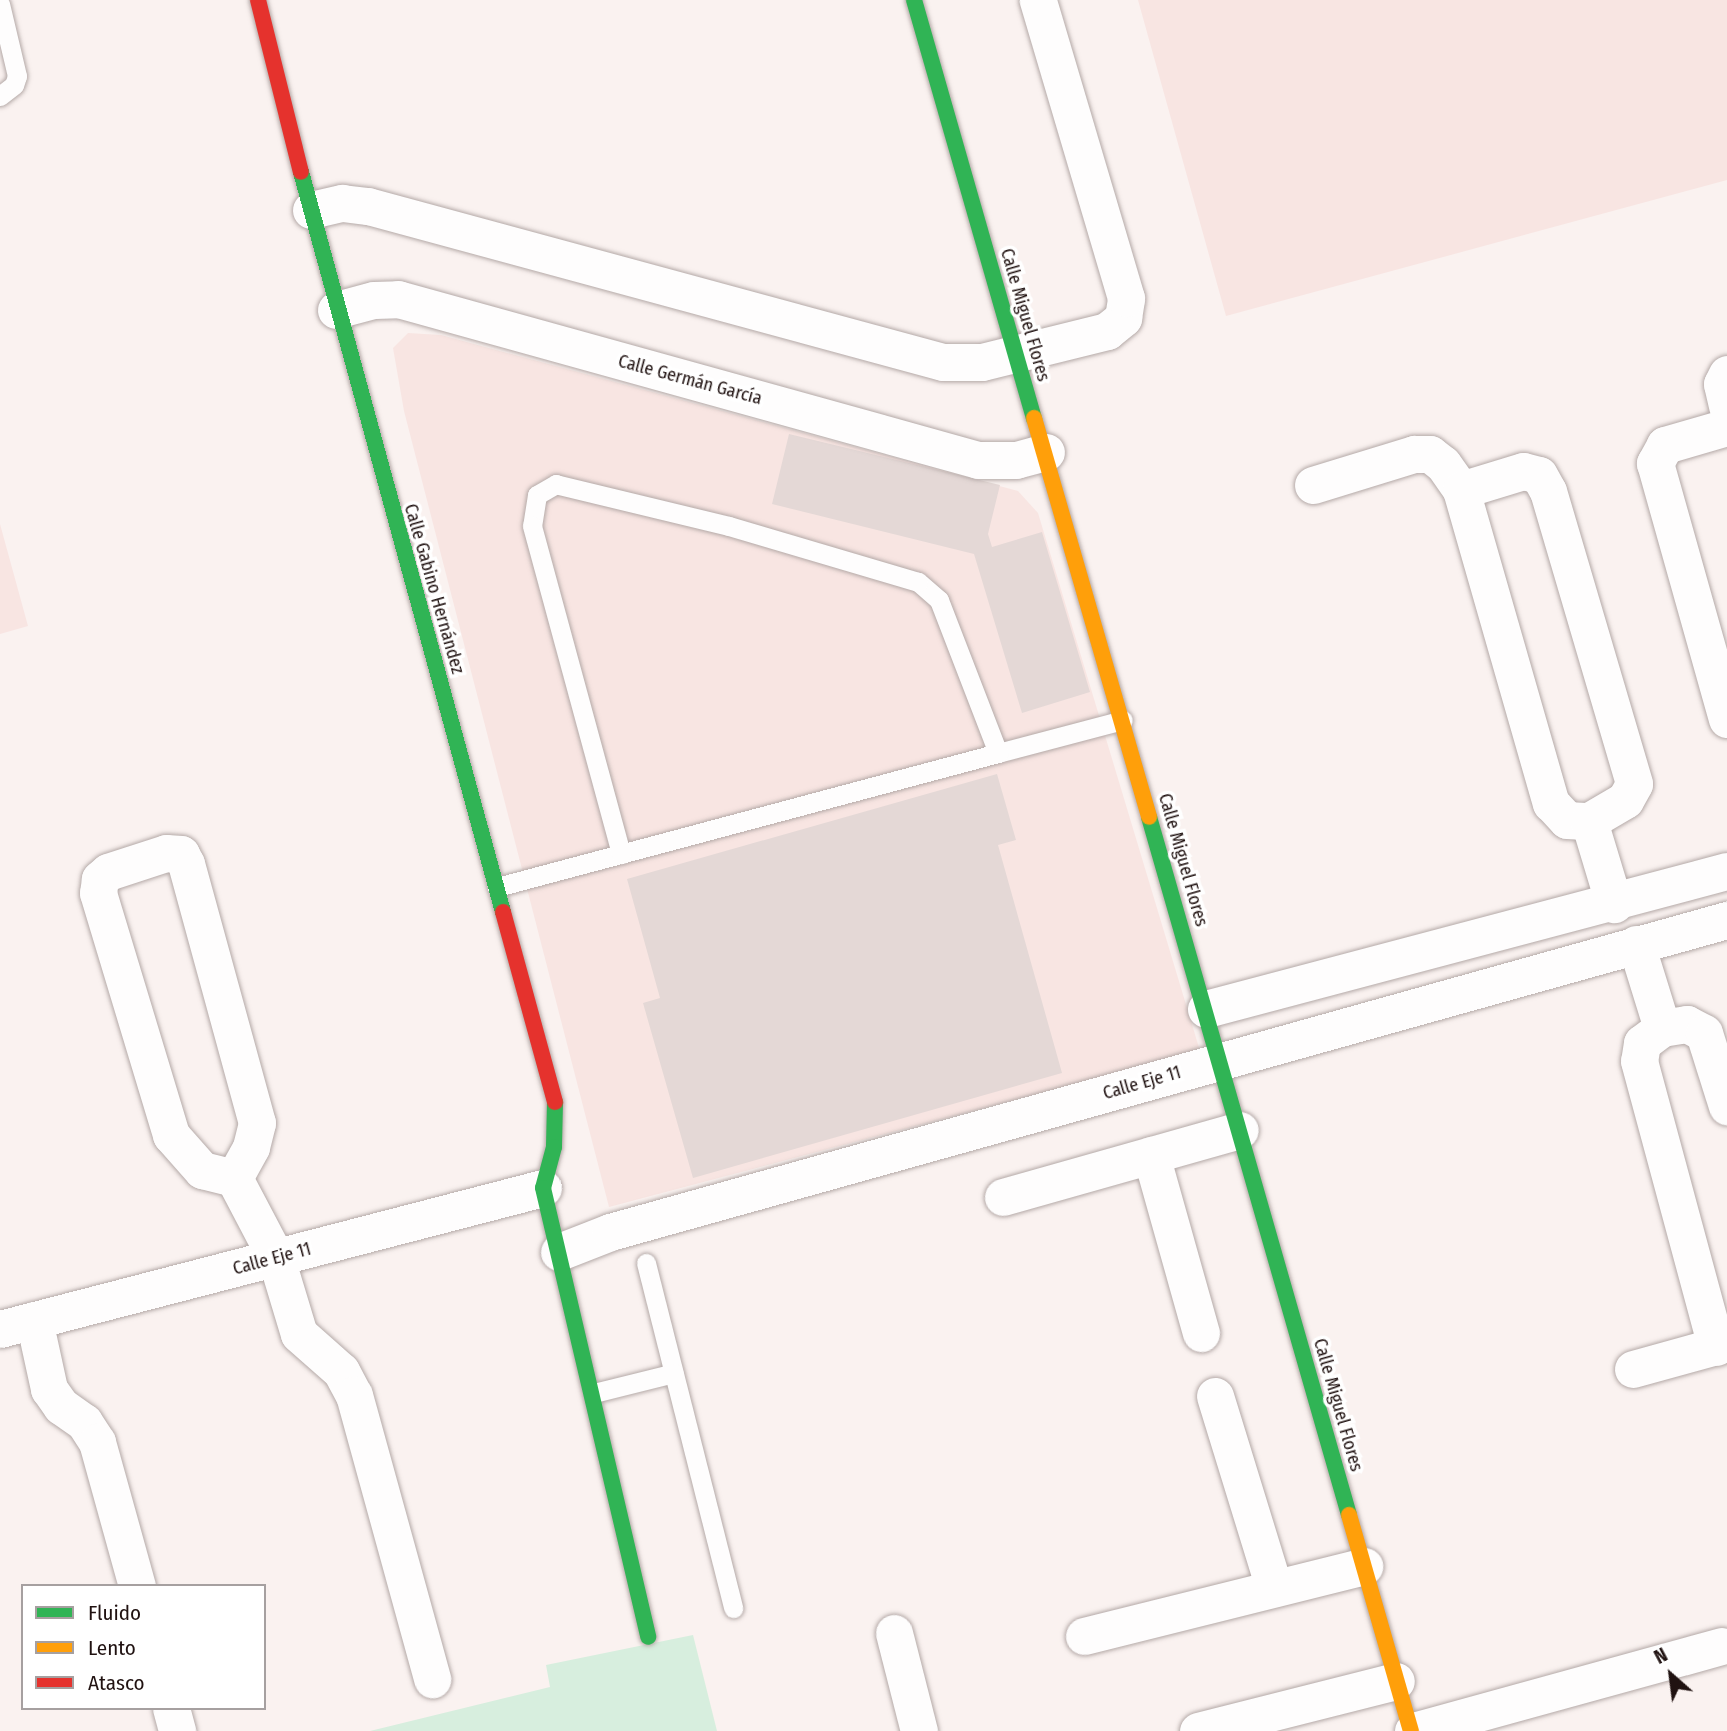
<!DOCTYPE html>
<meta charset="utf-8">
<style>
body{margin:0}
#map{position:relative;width:1727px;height:1731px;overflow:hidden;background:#faf2f0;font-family:"Fira Sans Condensed",sans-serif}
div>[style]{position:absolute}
.built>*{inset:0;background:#f8e5e2}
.green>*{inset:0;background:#d7eede}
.building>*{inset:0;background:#e4d8d6}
.roads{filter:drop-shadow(0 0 2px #b4a9a7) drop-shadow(0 0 2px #b4a9a7)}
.lane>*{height:19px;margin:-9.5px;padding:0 9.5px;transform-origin:9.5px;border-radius:9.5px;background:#fefdfd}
.street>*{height:37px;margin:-18.5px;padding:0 18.5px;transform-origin:18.5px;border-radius:18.5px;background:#fefdfd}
.fast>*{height:16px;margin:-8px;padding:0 8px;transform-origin:8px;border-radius:8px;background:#30b455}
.slow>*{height:16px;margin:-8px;padding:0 8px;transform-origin:8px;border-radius:8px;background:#ff9f0a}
.jam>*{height:16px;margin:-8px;padding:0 8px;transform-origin:8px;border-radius:8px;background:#e5322d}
span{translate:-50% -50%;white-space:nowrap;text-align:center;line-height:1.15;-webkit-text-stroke:7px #fff;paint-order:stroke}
.street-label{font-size:18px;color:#201211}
.legend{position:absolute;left:21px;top:1584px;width:245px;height:126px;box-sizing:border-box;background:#fff;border:2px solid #a6a0a0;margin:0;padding:9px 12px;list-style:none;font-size:21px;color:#201211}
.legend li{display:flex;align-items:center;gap:14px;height:35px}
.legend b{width:35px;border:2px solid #a6a0a0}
.north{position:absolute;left:1636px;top:1640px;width:70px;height:70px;-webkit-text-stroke:5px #fff;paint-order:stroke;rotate:332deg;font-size:19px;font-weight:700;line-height:28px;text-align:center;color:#201211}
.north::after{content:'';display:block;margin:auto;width:24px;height:32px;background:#201211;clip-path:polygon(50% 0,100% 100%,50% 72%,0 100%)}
</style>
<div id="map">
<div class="built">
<div style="clip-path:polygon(1138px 0,1727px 0,1727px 180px,1226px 316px)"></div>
<div style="clip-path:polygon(408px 333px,441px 335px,1018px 491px,1038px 513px,1200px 1051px,609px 1207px,404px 411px,393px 348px)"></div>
<div style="clip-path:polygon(0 524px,28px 626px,0 634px)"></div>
</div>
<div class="green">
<div style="clip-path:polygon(693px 1635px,717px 1731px,370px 1731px,550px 1687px,546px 1665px)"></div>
</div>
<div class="building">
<div style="clip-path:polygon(789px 434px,1000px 485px,988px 534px,992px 547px,1042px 532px,1090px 692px,1022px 713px,974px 554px,772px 504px)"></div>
<div style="clip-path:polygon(997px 774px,1016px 840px,998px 845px,1062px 1073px,693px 1178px,643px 1003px,660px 998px,627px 879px)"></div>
</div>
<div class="roads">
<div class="lane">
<div style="left:0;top:4px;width:74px;rotate:76.7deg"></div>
<div style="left:17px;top:76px;width:9px;rotate:108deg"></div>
<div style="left:14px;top:85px;width:18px;rotate:142deg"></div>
<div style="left:998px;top:753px;width:129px;rotate:-14.8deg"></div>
<div style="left:497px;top:887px;width:519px;rotate:-14.97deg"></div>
<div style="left:998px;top:753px;width:164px;rotate:-111.1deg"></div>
<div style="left:939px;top:600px;width:28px;rotate:-139deg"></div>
<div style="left:918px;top:582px;width:197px;rotate:-163.5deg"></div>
<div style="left:729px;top:526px;width:178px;rotate:-166.4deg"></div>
<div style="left:556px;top:484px;width:22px;rotate:150deg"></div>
<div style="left:537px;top:495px;width:31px;rotate:99deg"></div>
<div style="left:532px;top:526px;width:340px;rotate:74.8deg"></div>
<div style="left:646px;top:1263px;width:356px;rotate:75.8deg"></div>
<div style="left:594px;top:1393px;width:82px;rotate:-14deg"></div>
</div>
<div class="street">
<div style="left:311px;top:210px;width:32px;rotate:-13deg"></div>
<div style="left:342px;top:203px;width:26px;rotate:7deg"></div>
<div style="left:368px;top:206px;width:596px;rotate:15.18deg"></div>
<div style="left:943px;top:362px;width:39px"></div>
<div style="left:982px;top:362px;width:129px;rotate:-13.9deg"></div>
<div style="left:1107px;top:331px;width:21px;rotate:-39deg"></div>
<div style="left:1123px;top:318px;width:20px;rotate:-81deg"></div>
<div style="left:1126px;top:298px;width:311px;rotate:-106.5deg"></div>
<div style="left:336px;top:310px;width:39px;rotate:-15deg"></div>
<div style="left:374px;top:300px;width:24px;rotate:-2deg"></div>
<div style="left:398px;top:299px;width:602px;rotate:15.51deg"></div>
<div style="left:978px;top:460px;width:38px"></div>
<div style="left:1016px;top:460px;width:31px;rotate:-15deg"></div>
<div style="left:1727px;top:374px;width:11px;rotate:117deg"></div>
<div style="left:1722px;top:384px;width:23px;rotate:77deg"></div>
<div style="left:1727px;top:427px;width:65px;rotate:163.8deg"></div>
<div style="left:1665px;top:445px;width:21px;rotate:119deg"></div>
<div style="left:1655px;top:463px;width:266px;rotate:74.3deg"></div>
<div style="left:1313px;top:485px;width:106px;rotate:-17.1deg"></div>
<div style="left:1414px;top:454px;width:16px"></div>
<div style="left:1430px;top:454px;width:16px;rotate:38deg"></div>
<div style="left:1443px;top:464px;width:32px;rotate:55deg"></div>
<div style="left:1461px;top:490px;width:326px;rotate:74deg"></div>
<div style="left:1551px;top:803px;width:23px;rotate:47deg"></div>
<div style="left:1567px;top:820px;width:22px;rotate:3deg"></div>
<div style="left:1589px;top:821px;width:87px;rotate:73.2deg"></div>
<div style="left:1461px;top:490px;width:65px;rotate:-17deg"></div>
<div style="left:1523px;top:471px;width:16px;rotate:14deg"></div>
<div style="left:1539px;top:475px;width:18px;rotate:61deg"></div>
<div style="left:1548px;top:491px;width:305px;rotate:73.6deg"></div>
<div style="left:1634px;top:784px;width:18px;rotate:119deg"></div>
<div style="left:1625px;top:800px;width:42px;rotate:149.7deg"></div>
<div style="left:1636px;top:944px;width:88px;rotate:72.8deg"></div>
<div style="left:1662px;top:1028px;width:25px;rotate:143deg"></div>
<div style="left:1642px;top:1043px;width:18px;rotate:99deg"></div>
<div style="left:1639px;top:1061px;width:296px;rotate:74.9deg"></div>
<div style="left:1206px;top:1009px;width:539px;rotate:-14.84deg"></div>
<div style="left:1662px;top:1028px;width:25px;rotate:-9deg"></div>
<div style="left:1687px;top:1024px;width:19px;rotate:28deg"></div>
<div style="left:1704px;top:1033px;width:77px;rotate:72.5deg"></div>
<div style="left:1151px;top:1155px;width:185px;rotate:74.3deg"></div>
<div style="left:234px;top:1178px;width:35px;rotate:-61deg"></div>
<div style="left:251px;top:1147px;width:25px;rotate:-76deg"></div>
<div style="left:257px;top:1123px;width:269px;rotate:-105.3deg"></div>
<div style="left:186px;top:864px;width:11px;rotate:-117deg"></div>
<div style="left:181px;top:854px;width:15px;rotate:-176deg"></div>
<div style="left:166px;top:853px;width:61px;rotate:161.9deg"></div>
<div style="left:108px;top:872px;width:11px;rotate:139deg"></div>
<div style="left:100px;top:879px;width:14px;rotate:98deg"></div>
<div style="left:98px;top:893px;width:253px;rotate:73.2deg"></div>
<div style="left:171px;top:1135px;width:47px;rotate:48.5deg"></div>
<div style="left:202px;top:1170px;width:33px;rotate:14deg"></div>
<div style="left:234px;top:1178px;width:90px;rotate:62.3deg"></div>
<div style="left:276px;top:1258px;width:79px;rotate:73.2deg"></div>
<div style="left:299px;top:1334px;width:56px;rotate:41.4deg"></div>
<div style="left:341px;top:1371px;width:27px;rotate:62deg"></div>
<div style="left:354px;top:1395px;width:295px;rotate:74.6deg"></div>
<div style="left:1003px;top:1197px;width:246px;rotate:-15.8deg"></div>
<div style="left:559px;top:1252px;width:55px;rotate:-21.4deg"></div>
<div style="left:610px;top:1232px;width:1160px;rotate:-15.61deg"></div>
<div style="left:34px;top:1320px;width:71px;rotate:77.7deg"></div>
<div style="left:49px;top:1389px;width:21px;rotate:55deg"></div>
<div style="left:61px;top:1406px;width:28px;rotate:35deg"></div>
<div style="left:84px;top:1422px;width:24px;rotate:57deg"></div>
<div style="left:97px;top:1442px;width:149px;rotate:74.5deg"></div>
<div style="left:0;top:1329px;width:561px;rotate:-14.56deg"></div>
<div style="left:1633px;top:1369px;width:98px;rotate:-15.5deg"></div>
<div style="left:1215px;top:1396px;width:201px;rotate:72.9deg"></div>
<div style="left:894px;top:1633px;width:101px;rotate:75.7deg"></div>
<div style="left:1084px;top:1636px;width:289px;rotate:-14deg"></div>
<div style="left:171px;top:1708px;width:24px;rotate:75deg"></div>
<div style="left:1198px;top:1731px;width:204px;rotate:-14.2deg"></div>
<div style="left:1413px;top:1731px;width:320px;rotate:-15.4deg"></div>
</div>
<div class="fast">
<div style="left:914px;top:0;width:435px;rotate:74deg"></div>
<div style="left:301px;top:172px;width:767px;rotate:74.73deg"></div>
<div style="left:1149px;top:817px;width:726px;rotate:74.01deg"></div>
<div style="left:555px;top:1102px;width:45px;rotate:91.3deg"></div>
<div style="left:554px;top:1147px;width:42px;rotate:105deg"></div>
<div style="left:543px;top:1188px;width:461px;rotate:76.8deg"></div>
</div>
<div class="slow">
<div style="left:1034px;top:418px;width:415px;rotate:73.9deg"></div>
<div style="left:1349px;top:1515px;width:225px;rotate:74deg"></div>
</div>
<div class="jam">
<div style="left:258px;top:0;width:177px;rotate:76deg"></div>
<div style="left:503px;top:912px;width:197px;rotate:74.7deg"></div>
</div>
</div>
<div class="street-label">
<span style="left:1025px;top:315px;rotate:74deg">Calle Miguel Flores</span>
<span style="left:690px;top:380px;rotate:15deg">Calle Germán García</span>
<span style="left:434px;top:589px;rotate:74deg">Calle Gabino Hernández</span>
<span style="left:1183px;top:860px;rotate:74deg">Calle Miguel Flores</span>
<span style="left:1142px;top:1083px;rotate:-16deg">Calle Eje 11</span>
<span style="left:272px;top:1259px;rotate:-15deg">Calle Eje 11</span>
<span style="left:1338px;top:1405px;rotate:74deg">Calle Miguel Flores</span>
</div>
<ul class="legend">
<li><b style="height:9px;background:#30b455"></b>Fluido</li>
<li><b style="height:9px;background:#ff9f0a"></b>Lento</li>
<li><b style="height:9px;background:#e5322d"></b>Atasco</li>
</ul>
<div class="north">N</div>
</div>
